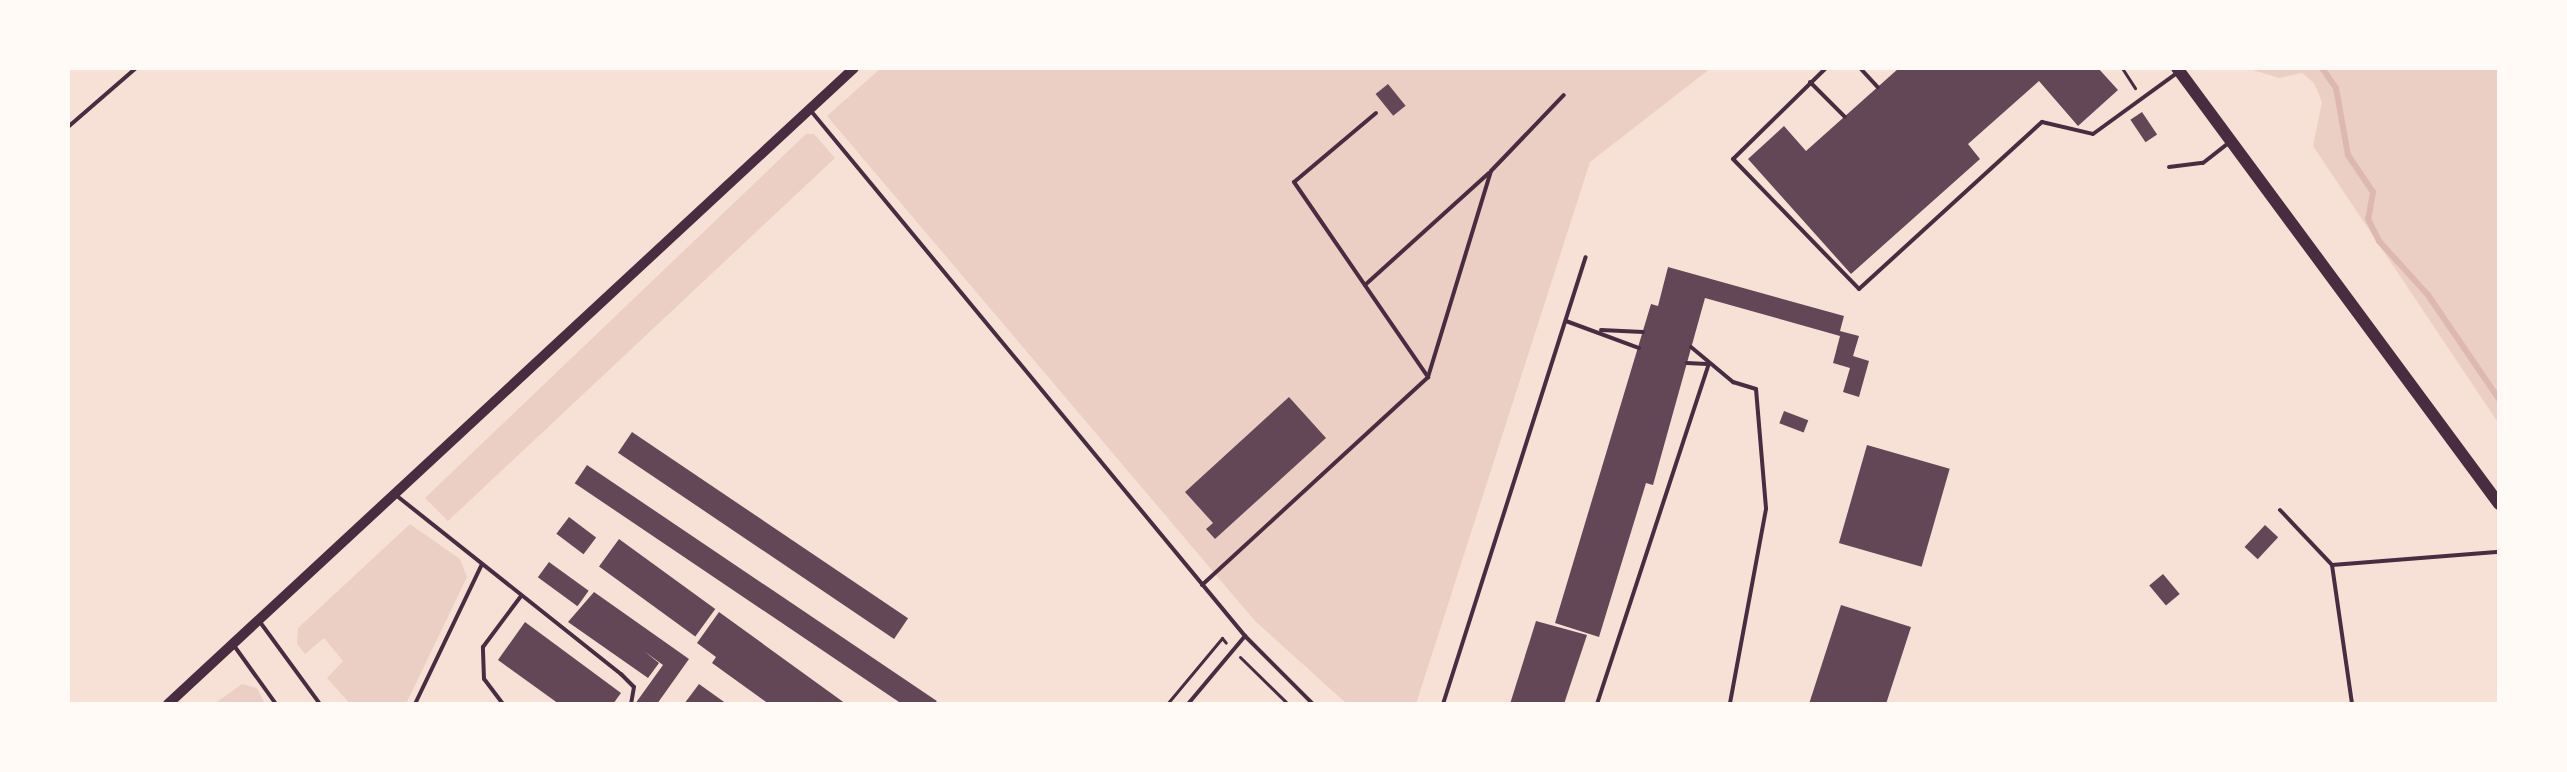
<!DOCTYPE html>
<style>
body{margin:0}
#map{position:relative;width:2567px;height:772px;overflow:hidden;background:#f7e1d7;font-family:Arial,sans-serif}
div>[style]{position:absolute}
.green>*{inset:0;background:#ebcfc5}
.stream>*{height:6px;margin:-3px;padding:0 3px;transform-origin:3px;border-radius:3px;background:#dcb8b0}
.building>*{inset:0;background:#644757;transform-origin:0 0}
.path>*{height:3px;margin:-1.5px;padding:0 1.5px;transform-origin:1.5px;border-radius:1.5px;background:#4a2c40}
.service>*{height:4px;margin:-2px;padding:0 2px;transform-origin:2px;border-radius:2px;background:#4a2c40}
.tertiary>*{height:10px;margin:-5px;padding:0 5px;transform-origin:5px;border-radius:5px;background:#4a2c40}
.secondary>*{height:12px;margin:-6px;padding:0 6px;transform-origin:6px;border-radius:6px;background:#4a2c40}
span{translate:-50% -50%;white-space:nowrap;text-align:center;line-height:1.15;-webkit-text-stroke:6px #fffaf5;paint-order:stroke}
.frame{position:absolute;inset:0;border:70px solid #fffaf5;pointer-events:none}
</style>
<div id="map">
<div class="green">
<div style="clip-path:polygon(881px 68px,1711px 68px,1590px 162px,1416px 704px,1347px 704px,1255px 621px,827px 116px)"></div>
<div style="clip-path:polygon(2246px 68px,2499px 68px,2499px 424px,2313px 146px,2322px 102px,2314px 83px,2302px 73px,2279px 78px)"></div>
<div style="clip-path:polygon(806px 134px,814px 134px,835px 158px,448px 521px,425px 498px)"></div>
<div style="clip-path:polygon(410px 524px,460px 559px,467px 577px,406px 704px,350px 704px,327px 678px,343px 661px,324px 638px,305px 654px,297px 644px,298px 628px)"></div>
<div style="clip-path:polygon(242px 684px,257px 688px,265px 704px,214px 704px)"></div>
</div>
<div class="stream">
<div style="left:2322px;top:68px;width:24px;rotate:55deg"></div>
<div style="left:2336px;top:88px;width:68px;rotate:79.8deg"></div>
<div style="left:2348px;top:155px;width:45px;rotate:56deg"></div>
<div style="left:2373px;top:192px;width:27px;rotate:100deg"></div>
<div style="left:2368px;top:219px;width:25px;rotate:63deg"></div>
<div style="left:2379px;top:241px;width:73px;rotate:47.8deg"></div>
<div style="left:2428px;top:295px;width:126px;rotate:55.7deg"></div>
</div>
<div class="building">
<div style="clip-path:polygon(1899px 68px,2098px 68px,2118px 90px,2078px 126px,2039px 81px,1968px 144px,1980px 159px,1851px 274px,1748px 159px,1784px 126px,1806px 151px)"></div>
<div style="left:1388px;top:84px;width:28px;height:16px;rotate:51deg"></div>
<div style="left:2142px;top:112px;width:27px;height:14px;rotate:56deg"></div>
<div style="clip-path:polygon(1668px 267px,1844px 316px,1840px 331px,1859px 336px,1853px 356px,1869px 361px,1859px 397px,1843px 392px,1850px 368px,1833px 363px,1840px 336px,1705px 298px,1653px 485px,1646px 483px,1599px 637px,1555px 623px,1651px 304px,1658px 306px)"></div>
<div style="clip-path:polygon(1289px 397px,1326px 438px,1215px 539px,1206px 529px,1213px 523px,1185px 492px)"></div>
<div style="left:1784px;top:411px;width:26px;height:13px;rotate:21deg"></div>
<div style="left:632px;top:432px;width:333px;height:25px;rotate:34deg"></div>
<div style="left:1867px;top:445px;width:86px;height:102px;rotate:16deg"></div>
<div style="left:587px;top:465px;width:422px;height:22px;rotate:34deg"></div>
<div style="left:569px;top:517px;width:34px;height:21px;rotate:37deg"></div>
<div style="left:2265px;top:525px;width:18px;height:30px;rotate:43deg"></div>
<div style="left:619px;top:539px;width:119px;height:34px;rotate:36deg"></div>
<div style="left:549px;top:562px;width:49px;height:19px;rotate:36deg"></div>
<div style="left:2163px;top:574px;width:26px;height:18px;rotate:50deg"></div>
<div style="clip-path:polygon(594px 592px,689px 659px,657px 704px,635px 704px,663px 665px,644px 651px,659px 663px,648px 678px,568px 622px)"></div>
<div style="clip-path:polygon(1841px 605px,1911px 627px,1886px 704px,1809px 704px)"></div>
<div style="clip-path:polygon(719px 612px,846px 704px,769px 704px,712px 663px,716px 657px,697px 643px)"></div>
<div style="clip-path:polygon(1536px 621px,1587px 635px,1564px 704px,1510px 704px)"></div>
<div style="clip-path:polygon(525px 622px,621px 693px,613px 704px,559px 704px,498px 660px)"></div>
<div style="clip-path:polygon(699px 684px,727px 704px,684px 704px)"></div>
</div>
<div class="path">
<div style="left:2122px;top:68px;width:24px;rotate:57deg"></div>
<div style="left:1240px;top:657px;width:67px;rotate:44.4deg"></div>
<div style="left:1167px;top:704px;width:86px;rotate:-50.2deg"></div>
<div style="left:1222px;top:638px;width:6px;rotate:51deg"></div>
</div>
<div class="service">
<div style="left:1826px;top:68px;width:130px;rotate:135.6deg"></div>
<div style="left:1733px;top:159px;width:181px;rotate:45.9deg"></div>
<div style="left:1859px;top:289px;width:248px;rotate:-42.4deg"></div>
<div style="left:2042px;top:122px;width:52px;rotate:13.2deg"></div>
<div style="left:2093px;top:134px;width:104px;rotate:-36deg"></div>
<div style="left:1860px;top:68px;width:26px;rotate:47deg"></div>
<div style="left:1810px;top:82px;width:49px;rotate:45deg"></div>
<div style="left:811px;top:111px;width:681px;rotate:50.42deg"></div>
<div style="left:1245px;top:636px;width:96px;rotate:45deg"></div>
<div style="left:1376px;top:113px;width:107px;rotate:139.9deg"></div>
<div style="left:1294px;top:182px;width:237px;rotate:55.5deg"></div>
<div style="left:68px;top:127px;width:90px;rotate:-40.9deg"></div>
<div style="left:2169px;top:167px;width:34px;rotate:-7deg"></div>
<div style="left:2203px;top:163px;width:33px;rotate:-38deg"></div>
<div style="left:1365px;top:285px;width:167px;rotate:-42.1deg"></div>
<div style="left:1566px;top:321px;width:78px;rotate:20.3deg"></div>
<div style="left:1601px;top:330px;width:42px;rotate:2.7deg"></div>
<div style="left:1691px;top:347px;width:55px;rotate:39.8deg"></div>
<div style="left:1733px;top:382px;width:24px;rotate:17deg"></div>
<div style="left:1756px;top:389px;width:120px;rotate:85.2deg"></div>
<div style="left:1766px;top:509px;width:198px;rotate:100.5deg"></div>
<div style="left:1687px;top:363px;width:20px;rotate:3deg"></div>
<div style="left:397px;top:496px;width:286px;rotate:38.5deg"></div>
<div style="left:621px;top:674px;width:18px;rotate:45deg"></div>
<div style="left:634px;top:687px;width:17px;rotate:100deg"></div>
<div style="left:2280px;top:510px;width:76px;rotate:46.6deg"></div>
<div style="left:2332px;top:565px;width:168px;rotate:-4.5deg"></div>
<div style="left:2332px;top:565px;width:140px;rotate:81.8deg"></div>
<div style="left:1202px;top:585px;width:307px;rotate:-42.6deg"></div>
<div style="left:1428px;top:377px;width:215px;rotate:-73deg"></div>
<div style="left:1491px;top:171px;width:105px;rotate:-46.2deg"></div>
<div style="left:260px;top:622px;width:102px;rotate:53.8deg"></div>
<div style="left:235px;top:647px;width:70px;rotate:54.3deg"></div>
<div style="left:415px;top:704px;width:155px;rotate:-64.4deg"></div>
<div style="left:503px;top:704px;width:31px;rotate:-127deg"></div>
<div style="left:484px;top:679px;width:32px;rotate:-92deg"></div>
<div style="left:483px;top:647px;width:64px;rotate:-53.3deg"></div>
<div style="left:1188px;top:704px;width:89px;rotate:-50deg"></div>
<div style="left:1443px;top:704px;width:469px;rotate:-72.3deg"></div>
<div style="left:1597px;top:704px;width:358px;rotate:-71.8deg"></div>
</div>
<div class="tertiary">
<div style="left:168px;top:704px;width:935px;rotate:-42.83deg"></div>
</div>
<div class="secondary">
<div style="left:2177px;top:68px;width:542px;rotate:53.55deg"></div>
</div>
<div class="frame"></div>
</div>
